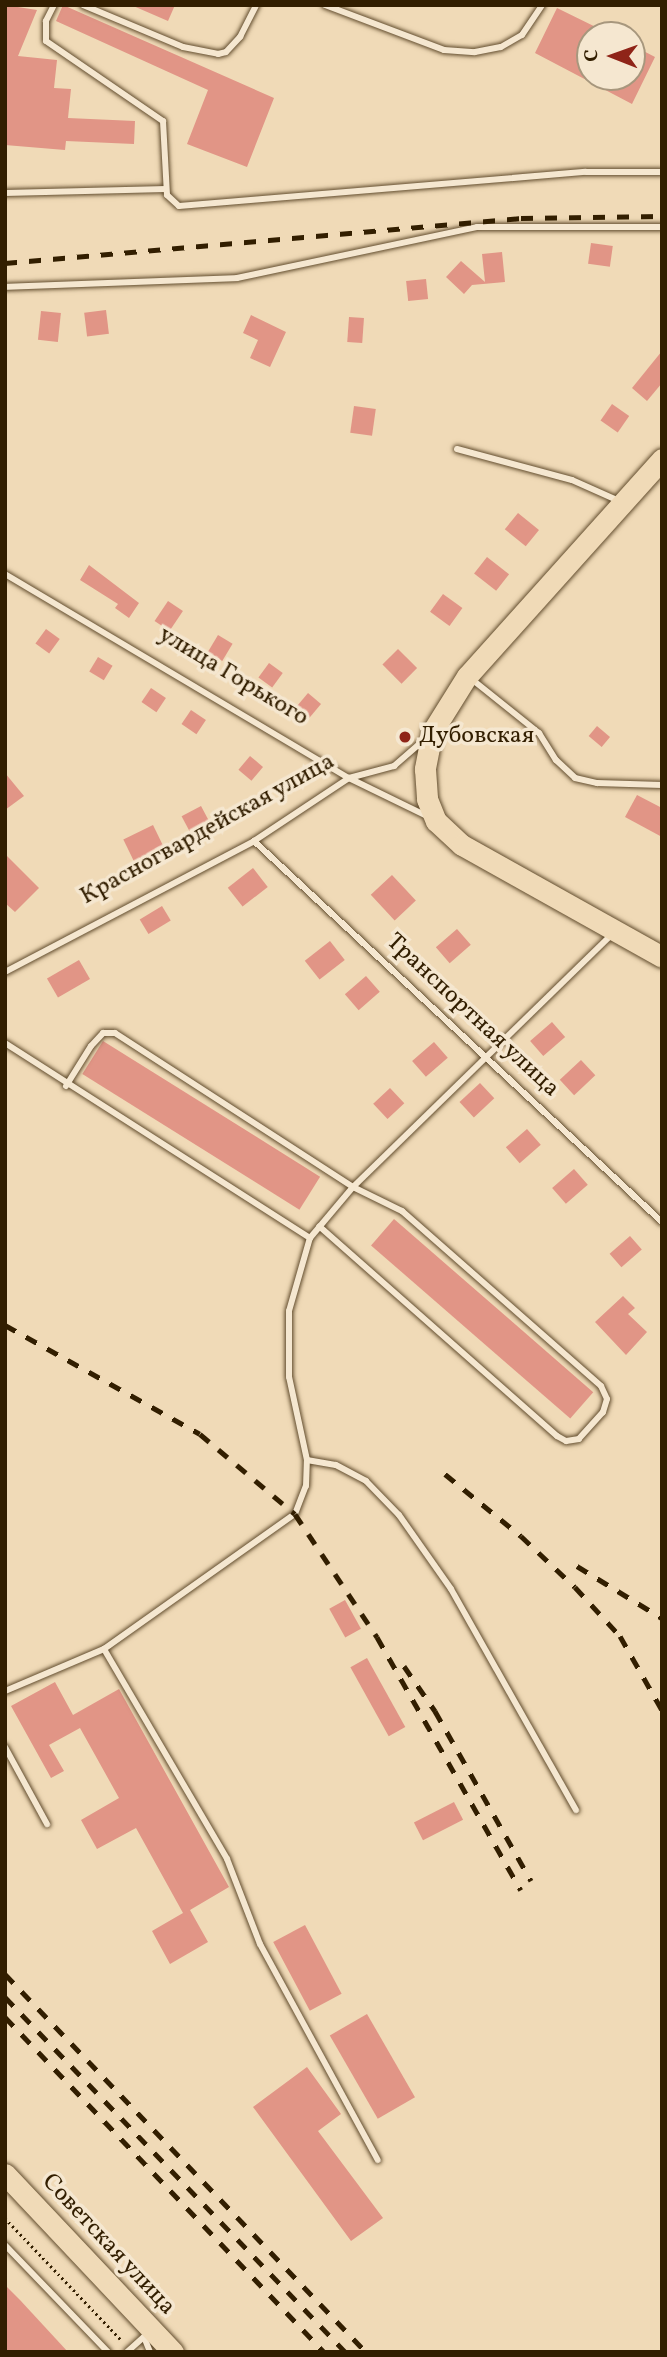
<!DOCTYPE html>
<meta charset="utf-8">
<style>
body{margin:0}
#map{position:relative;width:667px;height:2357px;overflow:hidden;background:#f0dab7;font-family:Vollkorn,serif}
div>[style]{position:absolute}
.building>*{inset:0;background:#e19586;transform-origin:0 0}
.path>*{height:2.5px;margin-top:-1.25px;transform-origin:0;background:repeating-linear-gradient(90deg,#321e00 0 2px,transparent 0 5.5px)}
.roads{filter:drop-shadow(0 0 2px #624d2e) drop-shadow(0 0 2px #624d2e)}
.service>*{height:6px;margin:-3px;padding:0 3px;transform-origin:3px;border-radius:3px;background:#f5e7d0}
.primary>*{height:21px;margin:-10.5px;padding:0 10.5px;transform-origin:10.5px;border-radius:10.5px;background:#f0dab7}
.rail>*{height:5px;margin-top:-2.5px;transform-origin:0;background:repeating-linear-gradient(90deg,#321e00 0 12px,transparent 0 24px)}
.dots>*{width:19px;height:19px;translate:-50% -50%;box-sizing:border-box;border:4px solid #f5e7d0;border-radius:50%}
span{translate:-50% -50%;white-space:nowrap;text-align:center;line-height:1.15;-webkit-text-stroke:7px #f5e7d0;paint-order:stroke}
.street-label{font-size:24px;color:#321e00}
.poi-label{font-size:24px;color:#321e00}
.left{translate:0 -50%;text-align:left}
.frame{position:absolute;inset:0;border:7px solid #321e00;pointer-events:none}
.north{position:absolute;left:576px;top:21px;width:70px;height:70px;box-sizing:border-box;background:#f5e7d0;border:2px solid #a7977d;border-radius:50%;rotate:271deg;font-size:19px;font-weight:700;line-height:28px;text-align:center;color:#321e00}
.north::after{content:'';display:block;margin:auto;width:24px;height:32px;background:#8f2418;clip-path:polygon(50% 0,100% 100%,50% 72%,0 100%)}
</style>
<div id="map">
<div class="building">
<div style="clip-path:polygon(5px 5px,37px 10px,18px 56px,57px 60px,54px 88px,71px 89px,68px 118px,135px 121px,134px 144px,66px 141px,65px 150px,5px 145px)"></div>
<div style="clip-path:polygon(63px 5px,274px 98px,247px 167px,187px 144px,208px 90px,56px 21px)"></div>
<div style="clip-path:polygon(131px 5px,175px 5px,168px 21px)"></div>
<div style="clip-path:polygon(557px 8px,612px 35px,590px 35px,590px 77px,632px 77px,632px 45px,655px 57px,632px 104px,535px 53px)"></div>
<div style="left:591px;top:243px;width:22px;height:21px;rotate:8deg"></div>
<div style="clip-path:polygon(502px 252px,505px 282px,472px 285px,464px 294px,446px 277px,461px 261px,485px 282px,482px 254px)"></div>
<div style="left:426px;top:279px;width:20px;height:20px;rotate:84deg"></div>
<div style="left:106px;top:310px;width:24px;height:22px;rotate:83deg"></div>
<div style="left:41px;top:311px;width:20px;height:29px;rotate:6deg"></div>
<div style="clip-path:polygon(251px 315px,286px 332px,270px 367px,250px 358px,258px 340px,243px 333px)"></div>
<div style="left:349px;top:317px;width:15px;height:25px;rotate:4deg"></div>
<div style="clip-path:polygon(662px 351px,662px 383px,647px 401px,632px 388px)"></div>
<div style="left:612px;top:404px;width:21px;height:20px;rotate:35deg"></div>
<div style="left:354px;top:406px;width:22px;height:27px;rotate:8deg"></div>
<div style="left:518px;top:513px;width:27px;height:21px;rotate:39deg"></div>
<div style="left:487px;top:557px;width:28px;height:21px;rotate:38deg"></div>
<div style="clip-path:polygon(89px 565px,139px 603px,129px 618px,115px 608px,118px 604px,80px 580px)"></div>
<div style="left:443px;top:594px;width:24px;height:22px;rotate:36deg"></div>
<div style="left:168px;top:601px;width:18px;height:24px;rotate:34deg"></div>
<div style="left:46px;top:629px;width:17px;height:18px;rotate:36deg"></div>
<div style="left:218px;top:635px;width:17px;height:20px;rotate:31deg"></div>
<div style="left:398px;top:649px;width:27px;height:22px;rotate:45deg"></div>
<div style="left:98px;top:657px;width:17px;height:17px;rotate:31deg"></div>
<div style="left:269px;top:663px;width:17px;height:18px;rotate:36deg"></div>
<div style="left:151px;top:688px;width:18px;height:17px;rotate:34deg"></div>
<div style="left:308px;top:693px;width:17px;height:18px;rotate:40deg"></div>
<div style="left:191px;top:710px;width:18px;height:17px;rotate:34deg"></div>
<div style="left:597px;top:726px;width:17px;height:13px;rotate:40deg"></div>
<div style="left:250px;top:756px;width:17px;height:18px;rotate:40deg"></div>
<div style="clip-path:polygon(5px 773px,24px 796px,5px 810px)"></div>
<div style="clip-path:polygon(637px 795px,662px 808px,662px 837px,625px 817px)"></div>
<div style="left:201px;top:806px;width:19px;height:22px;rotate:62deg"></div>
<div style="left:153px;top:825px;width:25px;height:33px;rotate:64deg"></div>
<div style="clip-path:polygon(5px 854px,39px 888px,15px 912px,5px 903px)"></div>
<div style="left:253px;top:868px;width:24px;height:32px;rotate:52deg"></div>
<div style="left:392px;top:875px;width:35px;height:29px;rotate:47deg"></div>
<div style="left:162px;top:906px;width:17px;height:26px;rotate:59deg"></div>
<div style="left:457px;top:929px;width:21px;height:28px;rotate:49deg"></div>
<div style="left:330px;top:941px;width:24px;height:32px;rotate:52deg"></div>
<div style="left:79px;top:960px;width:22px;height:37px;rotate:60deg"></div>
<div style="left:366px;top:976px;width:21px;height:28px;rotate:49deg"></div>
<div style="left:552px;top:1022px;width:20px;height:29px;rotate:49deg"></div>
<div style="left:103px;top:1041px;width:256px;height:39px;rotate:32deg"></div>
<div style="left:434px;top:1042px;width:21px;height:29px;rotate:49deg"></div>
<div style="left:581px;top:1060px;width:21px;height:29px;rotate:47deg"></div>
<div style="left:480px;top:1083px;width:21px;height:28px;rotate:47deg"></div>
<div style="left:390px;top:1088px;width:21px;height:23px;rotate:47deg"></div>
<div style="left:527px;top:1129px;width:21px;height:28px;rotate:49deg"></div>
<div style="left:574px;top:1169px;width:21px;height:29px;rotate:49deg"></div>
<div style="left:394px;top:1219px;width:264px;height:35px;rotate:41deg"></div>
<div style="left:630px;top:1236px;width:18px;height:27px;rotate:49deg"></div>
<div style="clip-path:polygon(623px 1296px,635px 1308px,628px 1314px,647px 1332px,626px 1355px,595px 1322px)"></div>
<div style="left:345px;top:1600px;width:33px;height:18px;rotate:61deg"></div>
<div style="left:367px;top:1658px;width:79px;height:19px;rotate:61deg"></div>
<div style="clip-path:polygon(55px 1682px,73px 1715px,119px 1689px,229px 1887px,190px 1910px,208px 1942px,170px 1964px,152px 1931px,183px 1913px,136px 1828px,97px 1849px,81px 1820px,119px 1798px,80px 1728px,49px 1745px,64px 1771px,51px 1778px,11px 1706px)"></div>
<div style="left:454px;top:1802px;width:20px;height:45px;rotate:63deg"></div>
<div style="left:305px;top:1925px;width:78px;height:36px;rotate:62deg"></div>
<div style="left:367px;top:2014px;width:96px;height:43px;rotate:60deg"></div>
<div style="clip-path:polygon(307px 2067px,341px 2114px,318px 2131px,383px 2218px,351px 2241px,253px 2107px)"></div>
<div style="clip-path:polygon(5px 2285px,20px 2300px,68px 2352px,5px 2352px)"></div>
</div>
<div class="path">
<div style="left:5px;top:2218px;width:168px;rotate:46.4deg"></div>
</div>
<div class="roads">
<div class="service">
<div style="left:54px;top:5px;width:18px;rotate:117deg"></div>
<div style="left:46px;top:21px;width:20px;rotate:90deg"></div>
<div style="left:46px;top:41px;width:142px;rotate:34.4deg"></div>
<div style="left:163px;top:121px;width:74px;rotate:86.9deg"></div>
<div style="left:167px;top:195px;width:16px;rotate:43deg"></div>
<div style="left:179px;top:206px;width:408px;rotate:-4.8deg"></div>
<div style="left:586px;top:172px;width:76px"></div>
<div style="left:83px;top:5px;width:108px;rotate:22.8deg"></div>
<div style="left:183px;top:47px;width:36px;rotate:11deg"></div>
<div style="left:218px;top:54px;width:8px;rotate:-14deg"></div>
<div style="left:226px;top:52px;width:21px;rotate:-47deg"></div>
<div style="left:240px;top:37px;width:36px;rotate:-63deg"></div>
<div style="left:325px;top:5px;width:127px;rotate:20.7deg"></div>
<div style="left:444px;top:50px;width:31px;rotate:4deg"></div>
<div style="left:475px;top:52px;width:26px;rotate:-11deg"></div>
<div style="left:501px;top:47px;width:24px;rotate:-30deg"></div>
<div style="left:522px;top:35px;width:36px;rotate:-56deg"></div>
<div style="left:5px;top:193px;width:161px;rotate:-1.4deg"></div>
<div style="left:5px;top:287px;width:232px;rotate:-2.2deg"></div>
<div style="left:237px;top:278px;width:245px;rotate:-12deg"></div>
<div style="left:477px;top:227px;width:185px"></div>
<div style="left:457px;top:449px;width:119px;rotate:15.1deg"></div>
<div style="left:572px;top:480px;width:51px;rotate:24.1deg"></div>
<div style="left:5px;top:574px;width:400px;rotate:30.7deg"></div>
<div style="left:349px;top:778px;width:89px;rotate:26deg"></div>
<div style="left:469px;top:677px;width:90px;rotate:38.7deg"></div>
<div style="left:539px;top:733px;width:32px;rotate:58deg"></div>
<div style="left:556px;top:760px;width:26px;rotate:43deg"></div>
<div style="left:575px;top:778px;width:23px;rotate:13deg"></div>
<div style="left:597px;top:783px;width:65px;rotate:1.8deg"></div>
<div style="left:254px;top:841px;width:558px;rotate:43.04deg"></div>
<div style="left:5px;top:972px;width:281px;rotate:-27.7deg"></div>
<div style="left:254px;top:841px;width:114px;rotate:-33.6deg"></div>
<div style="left:349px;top:778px;width:47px;rotate:-14.9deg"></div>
<div style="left:394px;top:766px;width:40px;rotate:-41deg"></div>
<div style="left:5px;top:1043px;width:362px;rotate:32.6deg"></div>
<div style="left:66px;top:1086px;width:47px;rotate:-58deg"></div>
<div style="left:91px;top:1046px;width:18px;rotate:-47deg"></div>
<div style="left:103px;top:1033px;width:12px"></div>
<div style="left:115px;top:1033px;width:283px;rotate:32.9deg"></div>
<div style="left:353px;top:1187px;width:55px;rotate:26.1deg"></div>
<div style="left:402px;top:1211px;width:265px;rotate:41.3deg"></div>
<div style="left:601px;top:1386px;width:14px;rotate:65deg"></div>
<div style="left:607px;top:1399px;width:14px;rotate:107deg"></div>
<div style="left:603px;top:1412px;width:36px;rotate:132deg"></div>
<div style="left:579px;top:1439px;width:13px;rotate:171deg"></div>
<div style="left:566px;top:1441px;width:10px;rotate:-151deg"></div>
<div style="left:557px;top:1436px;width:317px;rotate:-138.6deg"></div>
<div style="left:307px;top:1460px;width:29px;rotate:10deg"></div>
<div style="left:336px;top:1465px;width:34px;rotate:28deg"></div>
<div style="left:366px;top:1481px;width:47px;rotate:45.9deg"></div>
<div style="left:399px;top:1515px;width:90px;rotate:54.9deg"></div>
<div style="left:451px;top:1589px;width:254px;rotate:60.5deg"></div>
<div style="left:104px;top:1649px;width:243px;rotate:59.6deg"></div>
<div style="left:227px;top:1859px;width:91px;rotate:68.8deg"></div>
<div style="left:260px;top:1944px;width:246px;rotate:61.4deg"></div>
<div style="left:5px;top:1691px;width:108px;rotate:-23deg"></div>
<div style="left:104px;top:1649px;width:234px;rotate:-35.3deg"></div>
<div style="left:295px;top:1514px;width:30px;rotate:-69deg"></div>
<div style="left:306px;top:1486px;width:26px;rotate:-88deg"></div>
<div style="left:307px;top:1460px;width:85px;rotate:-102.2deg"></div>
<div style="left:289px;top:1377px;width:66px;rotate:-90deg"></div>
<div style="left:289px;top:1311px;width:76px;rotate:-74deg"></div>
<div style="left:310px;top:1238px;width:67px;rotate:-49.9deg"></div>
<div style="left:353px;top:1187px;width:363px;rotate:-44.3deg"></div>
<div style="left:5px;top:1747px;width:88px;rotate:61.4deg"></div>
<div style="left:5px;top:2245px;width:149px;rotate:46.1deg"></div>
<div style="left:144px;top:2337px;width:16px;rotate:68deg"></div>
<div style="left:127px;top:2352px;width:30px;rotate:-42deg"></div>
</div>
<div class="primary">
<div style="left:662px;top:459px;width:292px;rotate:131.9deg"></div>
<div style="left:467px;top:676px;width:66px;rotate:122deg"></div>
<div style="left:432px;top:732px;width:38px;rotate:101deg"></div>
<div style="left:425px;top:769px;width:30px;rotate:86deg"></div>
<div style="left:427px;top:799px;width:24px;rotate:68deg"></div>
<div style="left:436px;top:821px;width:35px;rotate:43deg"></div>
<div style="left:462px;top:845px;width:229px;rotate:29.2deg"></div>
<div style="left:5px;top:2174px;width:245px;rotate:46.7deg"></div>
</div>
</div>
<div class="rail">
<div style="left:5px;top:263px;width:518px;rotate:-4.98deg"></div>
<div style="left:521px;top:218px;width:141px;rotate:-0.8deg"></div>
<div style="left:5px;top:1325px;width:223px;rotate:29.2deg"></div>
<div style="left:200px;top:1434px;width:124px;rotate:40.1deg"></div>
<div style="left:295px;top:1514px;width:148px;rotate:56.3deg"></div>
<div style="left:377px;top:1637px;width:291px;rotate:60.4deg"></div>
<div style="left:445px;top:1474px;width:98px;rotate:39.2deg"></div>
<div style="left:521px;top:1536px;width:74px;rotate:43.4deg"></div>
<div style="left:575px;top:1587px;width:67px;rotate:47.4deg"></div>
<div style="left:620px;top:1636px;width:85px;rotate:60.4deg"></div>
<div style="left:577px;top:1566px;width:100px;rotate:31.5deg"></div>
<div style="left:404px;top:1666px;width:55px;rotate:55.4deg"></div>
<div style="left:435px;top:1711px;width:195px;rotate:60.5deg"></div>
<div style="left:5px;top:1974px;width:523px;rotate:46.32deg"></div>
<div style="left:5px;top:1997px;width:492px;rotate:46.2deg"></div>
<div style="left:5px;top:2017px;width:463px;rotate:46.4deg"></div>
</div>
<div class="dots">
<div style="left:405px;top:737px;background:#8f2418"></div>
</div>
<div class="street-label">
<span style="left:233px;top:677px;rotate:31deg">улица Горького</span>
<span style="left:208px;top:830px;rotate:-29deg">Красногвардейская улица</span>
<span style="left:472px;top:1016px;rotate:43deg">Транспортная улица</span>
<span style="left:108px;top:2245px;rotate:47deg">Советская улица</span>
</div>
<div class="poi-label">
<span class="left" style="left:419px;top:737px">Дубовская</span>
</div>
<div class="frame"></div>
<div class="north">С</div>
</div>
